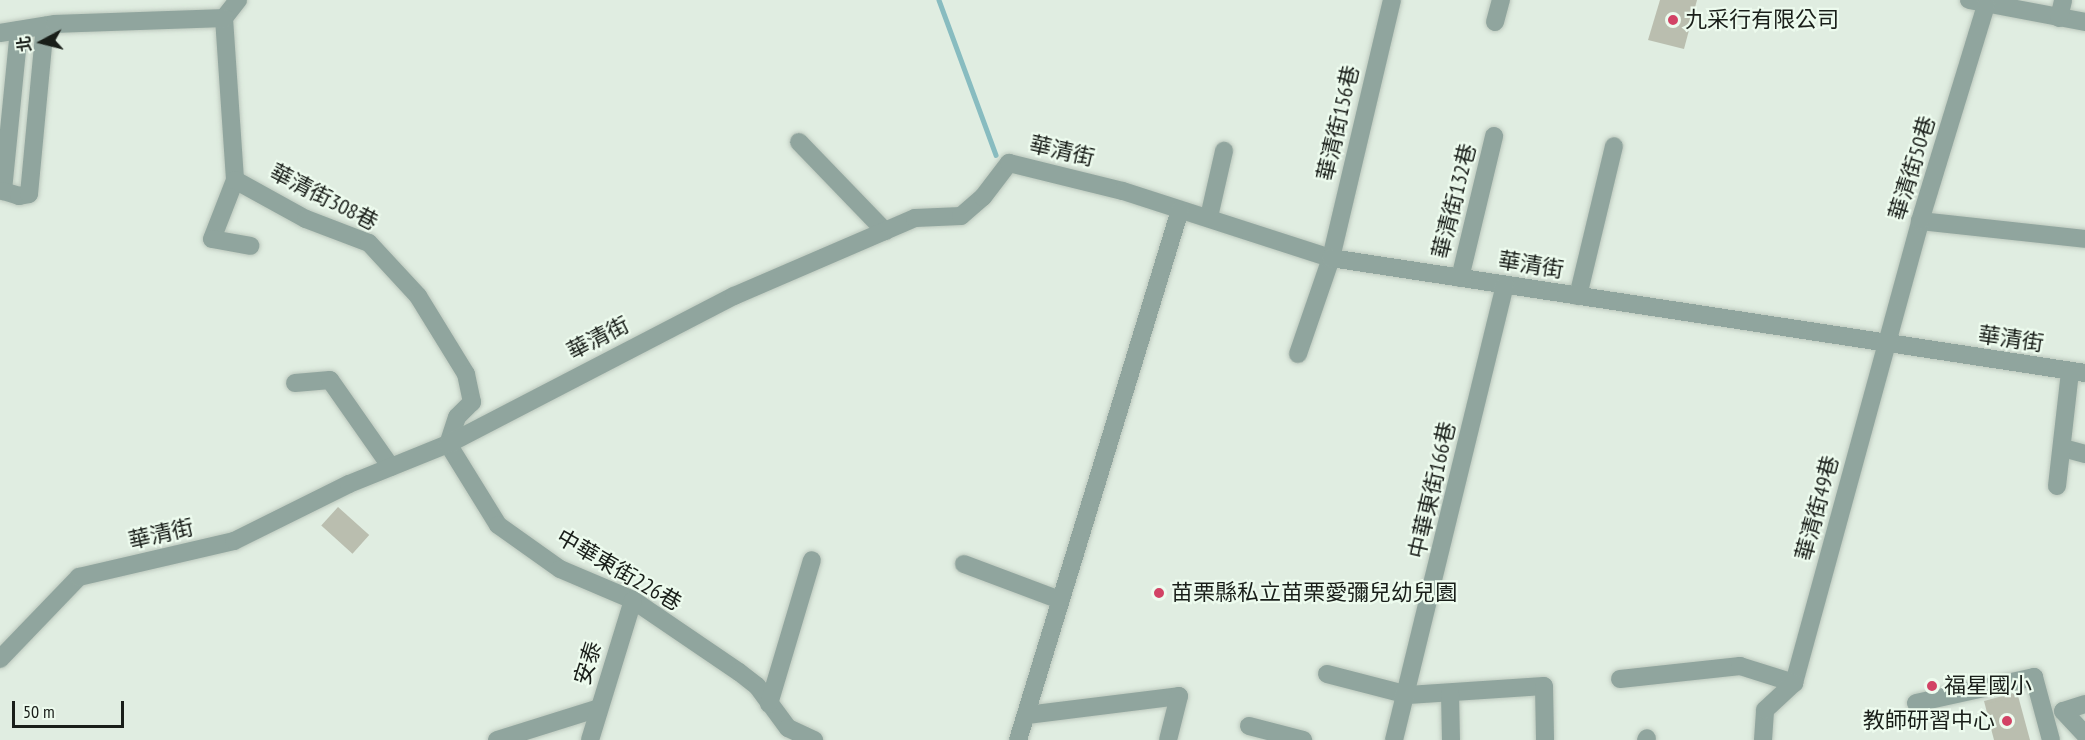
<!DOCTYPE html>
<meta charset="utf-8">
<style>
body{margin:0}
#map{position:relative;width:2085px;height:740px;overflow:hidden;background:#e0ede1;font-family:"PT Sans Narrow","Noto Sans TC",sans-serif}
div>[style]{position:absolute}
.stream>*{height:4.5px;margin:-2.25px;padding:0 2.25px;transform-origin:2.25px;border-radius:2.25px;background:#88bcc0}
.building>*{inset:0;background:#babeaf;transform-origin:0 0}
.roads{filter:drop-shadow(0 0 2px #bcc8bd) drop-shadow(0 0 2px #bcc8bd)}
.minor>*{height:18px;margin:-9px;padding:0 9px;transform-origin:9px;border-radius:9px;background:#90a59e}
.dots>*{width:16px;height:16px;translate:-50% -50%;box-sizing:border-box;border:3px solid #edfbee;border-radius:50%}
span{translate:-50% -50%;white-space:nowrap;text-align:center;line-height:1.15;-webkit-text-stroke:4.5px #edfbee;paint-order:stroke}
.poi-label{font-size:22px;color:#191e19}
.left{translate:0 -50%;text-align:left}
.right{translate:-100% -50%;text-align:right}
.street-label{font-size:22px;color:#191e19}
.north{position:absolute;left:12px;top:12px;width:60px;height:60px;-webkit-text-stroke:4px #edfbee;paint-order:stroke;rotate:263deg;font-size:16px;font-weight:700;line-height:24px;text-align:center;color:#191e19}
.north::after{content:'';display:block;margin:auto;width:21px;height:27px;background:#191e19;clip-path:polygon(50% 0,100% 100%,50% 72%,0 100%)}
.scale{position:absolute;left:12px;top:701px;width:112px;height:27px;box-sizing:border-box;border:3px solid #191e19;border-top:0;padding-left:8px;font-size:18px;line-height:21px;white-space:nowrap;color:#191e19;-webkit-text-stroke:4px #edfbee;paint-order:stroke}
</style>
<div id="map">
<div class="stream">
<div style="left:939px;top:0;width:165px;rotate:69.8deg"></div>
</div>
<div class="building">
<div style="clip-path:polygon(1660px 0,1697px 0,1684px 49px,1648px 40px)"></div>
<div style="left:338px;top:507px;width:42px;height:25px;rotate:42deg"></div>
<div style="clip-path:polygon(2017px 692px,2030px 740px,1994px 740px,1984px 701px)"></div>
</div>
<div class="roads">
<div class="minor">
<div style="left:238px;top:0;width:23px;rotate:128deg"></div>
<div style="left:224px;top:18px;width:162px;rotate:86.1deg"></div>
<div style="left:235px;top:180px;width:63px;rotate:111.3deg"></div>
<div style="left:212px;top:239px;width:39px;rotate:10deg"></div>
<div style="left:1969px;top:0;width:118px;rotate:10.7deg"></div>
<div style="left:2059px;top:18px;width:18px;rotate:-77deg"></div>
<div style="left:1495px;top:22px;width:23px;rotate:-75deg"></div>
<div style="left:19px;top:30px;width:162px;rotate:95.7deg"></div>
<div style="left:3px;top:191px;width:17px;rotate:17deg"></div>
<div style="left:19px;top:196px;width:10px;rotate:-11deg"></div>
<div style="left:29px;top:194px;width:169px;rotate:-84.6deg"></div>
<div style="left:0;top:33px;width:56px;rotate:-9.3deg"></div>
<div style="left:55px;top:24px;width:169px;rotate:-2deg"></div>
<div style="left:799px;top:142px;width:124px;rotate:46deg"></div>
<div style="left:235px;top:180px;width:81px;rotate:28.8deg"></div>
<div style="left:306px;top:219px;width:67px;rotate:20.9deg"></div>
<div style="left:369px;top:243px;width:72px;rotate:47.2deg"></div>
<div style="left:418px;top:296px;width:92px;rotate:58.4deg"></div>
<div style="left:466px;top:374px;width:29px;rotate:78deg"></div>
<div style="left:472px;top:402px;width:21px;rotate:135deg"></div>
<div style="left:457px;top:417px;width:28px;rotate:108deg"></div>
<div style="left:1209px;top:217px;width:68px;rotate:-77.2deg"></div>
<div style="left:1920px;top:221px;width:166px;rotate:6.2deg"></div>
<div style="left:1460px;top:278px;width:146px;rotate:-76.5deg"></div>
<div style="left:1578px;top:296px;width:154px;rotate:-76.5deg"></div>
<div style="left:1298px;top:354px;width:102px;rotate:-71deg"></div>
<div style="left:1331px;top:258px;width:265px;rotate:-76.7deg"></div>
<div style="left:295px;top:383px;width:35px;rotate:-5deg"></div>
<div style="left:330px;top:380px;width:106px;rotate:55deg"></div>
<div style="left:448px;top:444px;width:95px;rotate:58.3deg"></div>
<div style="left:498px;top:525px;width:76px;rotate:35.4deg"></div>
<div style="left:560px;top:569px;width:79px;rotate:23deg"></div>
<div style="left:633px;top:600px;width:128px;rotate:34.2deg"></div>
<div style="left:739px;top:672px;width:23px;rotate:38deg"></div>
<div style="left:757px;top:686px;width:52px;rotate:53.6deg"></div>
<div style="left:788px;top:728px;width:29px;rotate:25deg"></div>
<div style="left:2063px;top:448px;width:23px;rotate:15deg"></div>
<div style="left:2057px;top:486px;width:115px;rotate:-83.5deg"></div>
<div style="left:964px;top:564px;width:103px;rotate:20.6deg"></div>
<div style="left:0;top:659px;width:114px;rotate:-46.1deg"></div>
<div style="left:79px;top:577px;width:159px;rotate:-13.1deg"></div>
<div style="left:234px;top:541px;width:128px;rotate:-26.4deg"></div>
<div style="left:349px;top:484px;width:107px;rotate:-22deg"></div>
<div style="left:448px;top:444px;width:322px;rotate:-27.4deg"></div>
<div style="left:734px;top:296px;width:197px;rotate:-23.3deg"></div>
<div style="left:915px;top:218px;width:46px;rotate:-2.5deg"></div>
<div style="left:961px;top:216px;width:29px;rotate:-41deg"></div>
<div style="left:983px;top:197px;width:43px;rotate:-52.6deg"></div>
<div style="left:1009px;top:163px;width:117px;rotate:13.8deg"></div>
<div style="left:1123px;top:191px;width:219px;rotate:17.9deg"></div>
<div style="left:1331px;top:258px;width:763px;rotate:8.67deg"></div>
<div style="left:1327px;top:674px;width:84px;rotate:14.5deg"></div>
<div style="left:1408px;top:695px;width:136px;rotate:-3.8deg"></div>
<div style="left:1544px;top:686px;width:54px;rotate:88.9deg"></div>
<div style="left:1620px;top:679px;width:121px;rotate:-6.2deg"></div>
<div style="left:1740px;top:666px;width:57px;rotate:17.5deg"></div>
<div style="left:1794px;top:683px;width:479px;rotate:-74.7deg"></div>
<div style="left:1920px;top:221px;width:226px;rotate:-73deg"></div>
<div style="left:1450px;top:693px;width:47px;rotate:88.8deg"></div>
<div style="left:1916px;top:703px;width:121px;rotate:-12.4deg"></div>
<div style="left:2034px;top:677px;width:65px;rotate:74.9deg"></div>
<div style="left:769px;top:704px;width:150px;rotate:-73.4deg"></div>
<div style="left:2085px;top:704px;width:23px;rotate:162deg"></div>
<div style="left:2063px;top:711px;width:33px;rotate:47deg"></div>
<div style="left:1027px;top:715px;width:153px;rotate:-7.1deg"></div>
<div style="left:1179px;top:696px;width:45px;rotate:104deg"></div>
<div style="left:1249px;top:726px;width:56px;rotate:14.5deg"></div>
<div style="left:497px;top:740px;width:107px;rotate:-17.4deg"></div>
<div style="left:590px;top:740px;width:146px;rotate:-72.9deg"></div>
<div style="left:1018px;top:740px;width:554px;rotate:-73deg"></div>
<div style="left:1394px;top:740px;width:468px;rotate:-76.3deg"></div>
<div style="left:1646px;top:740px;width:2px;rotate:-63deg"></div>
<div style="left:1763px;top:740px;width:30px;rotate:-86deg"></div>
<div style="left:1765px;top:710px;width:40px;rotate:-43deg"></div>
</div>
</div>
<div class="dots">
<div style="left:1673px;top:20px;background:#d24365"></div>
<div style="left:1159px;top:593px;background:#d24365"></div>
<div style="left:1932px;top:686px;background:#d24365"></div>
<div style="left:2007px;top:721px;background:#d24365"></div>
</div>
<div class="poi-label">
<span class="left" style="left:1685px;top:20px">九采行有限公司</span>
<span class="left" style="left:1171px;top:593px">苗栗縣私立苗栗愛彌兒幼兒園</span>
<span class="left" style="left:1944px;top:686px">福星國小</span>
<span class="right" style="left:1995px;top:721px">教師研習中心</span>
</div>
<div class="street-label">
<span style="left:1338px;top:123px;rotate:-77deg">華清街156巷</span>
<span style="left:1062px;top:151px;rotate:13deg">華清街</span>
<span style="left:1912px;top:168px;rotate:-73deg">華清街50巷</span>
<span style="left:324px;top:197px;rotate:27deg">華清街308巷</span>
<span style="left:1454px;top:201px;rotate:-76deg">華清街132巷</span>
<span style="left:1531px;top:265px;rotate:9deg">華清街</span>
<span style="left:598px;top:338px;rotate:-27deg">華清街</span>
<span style="left:2011px;top:339px;rotate:8deg">華清街</span>
<span style="left:1432px;top:490px;rotate:-77deg">中華東街166巷</span>
<span style="left:1817px;top:508px;rotate:-75deg">華清街49巷</span>
<span style="left:161px;top:534px;rotate:-13deg">華清街</span>
<span style="left:619px;top:570px;rotate:30deg">中華東街226巷</span>
<span style="left:588px;top:663px;rotate:-73deg">安泰</span>
</div>
<div class="north">北</div>
<div class="scale">50 m</div>
</div>
